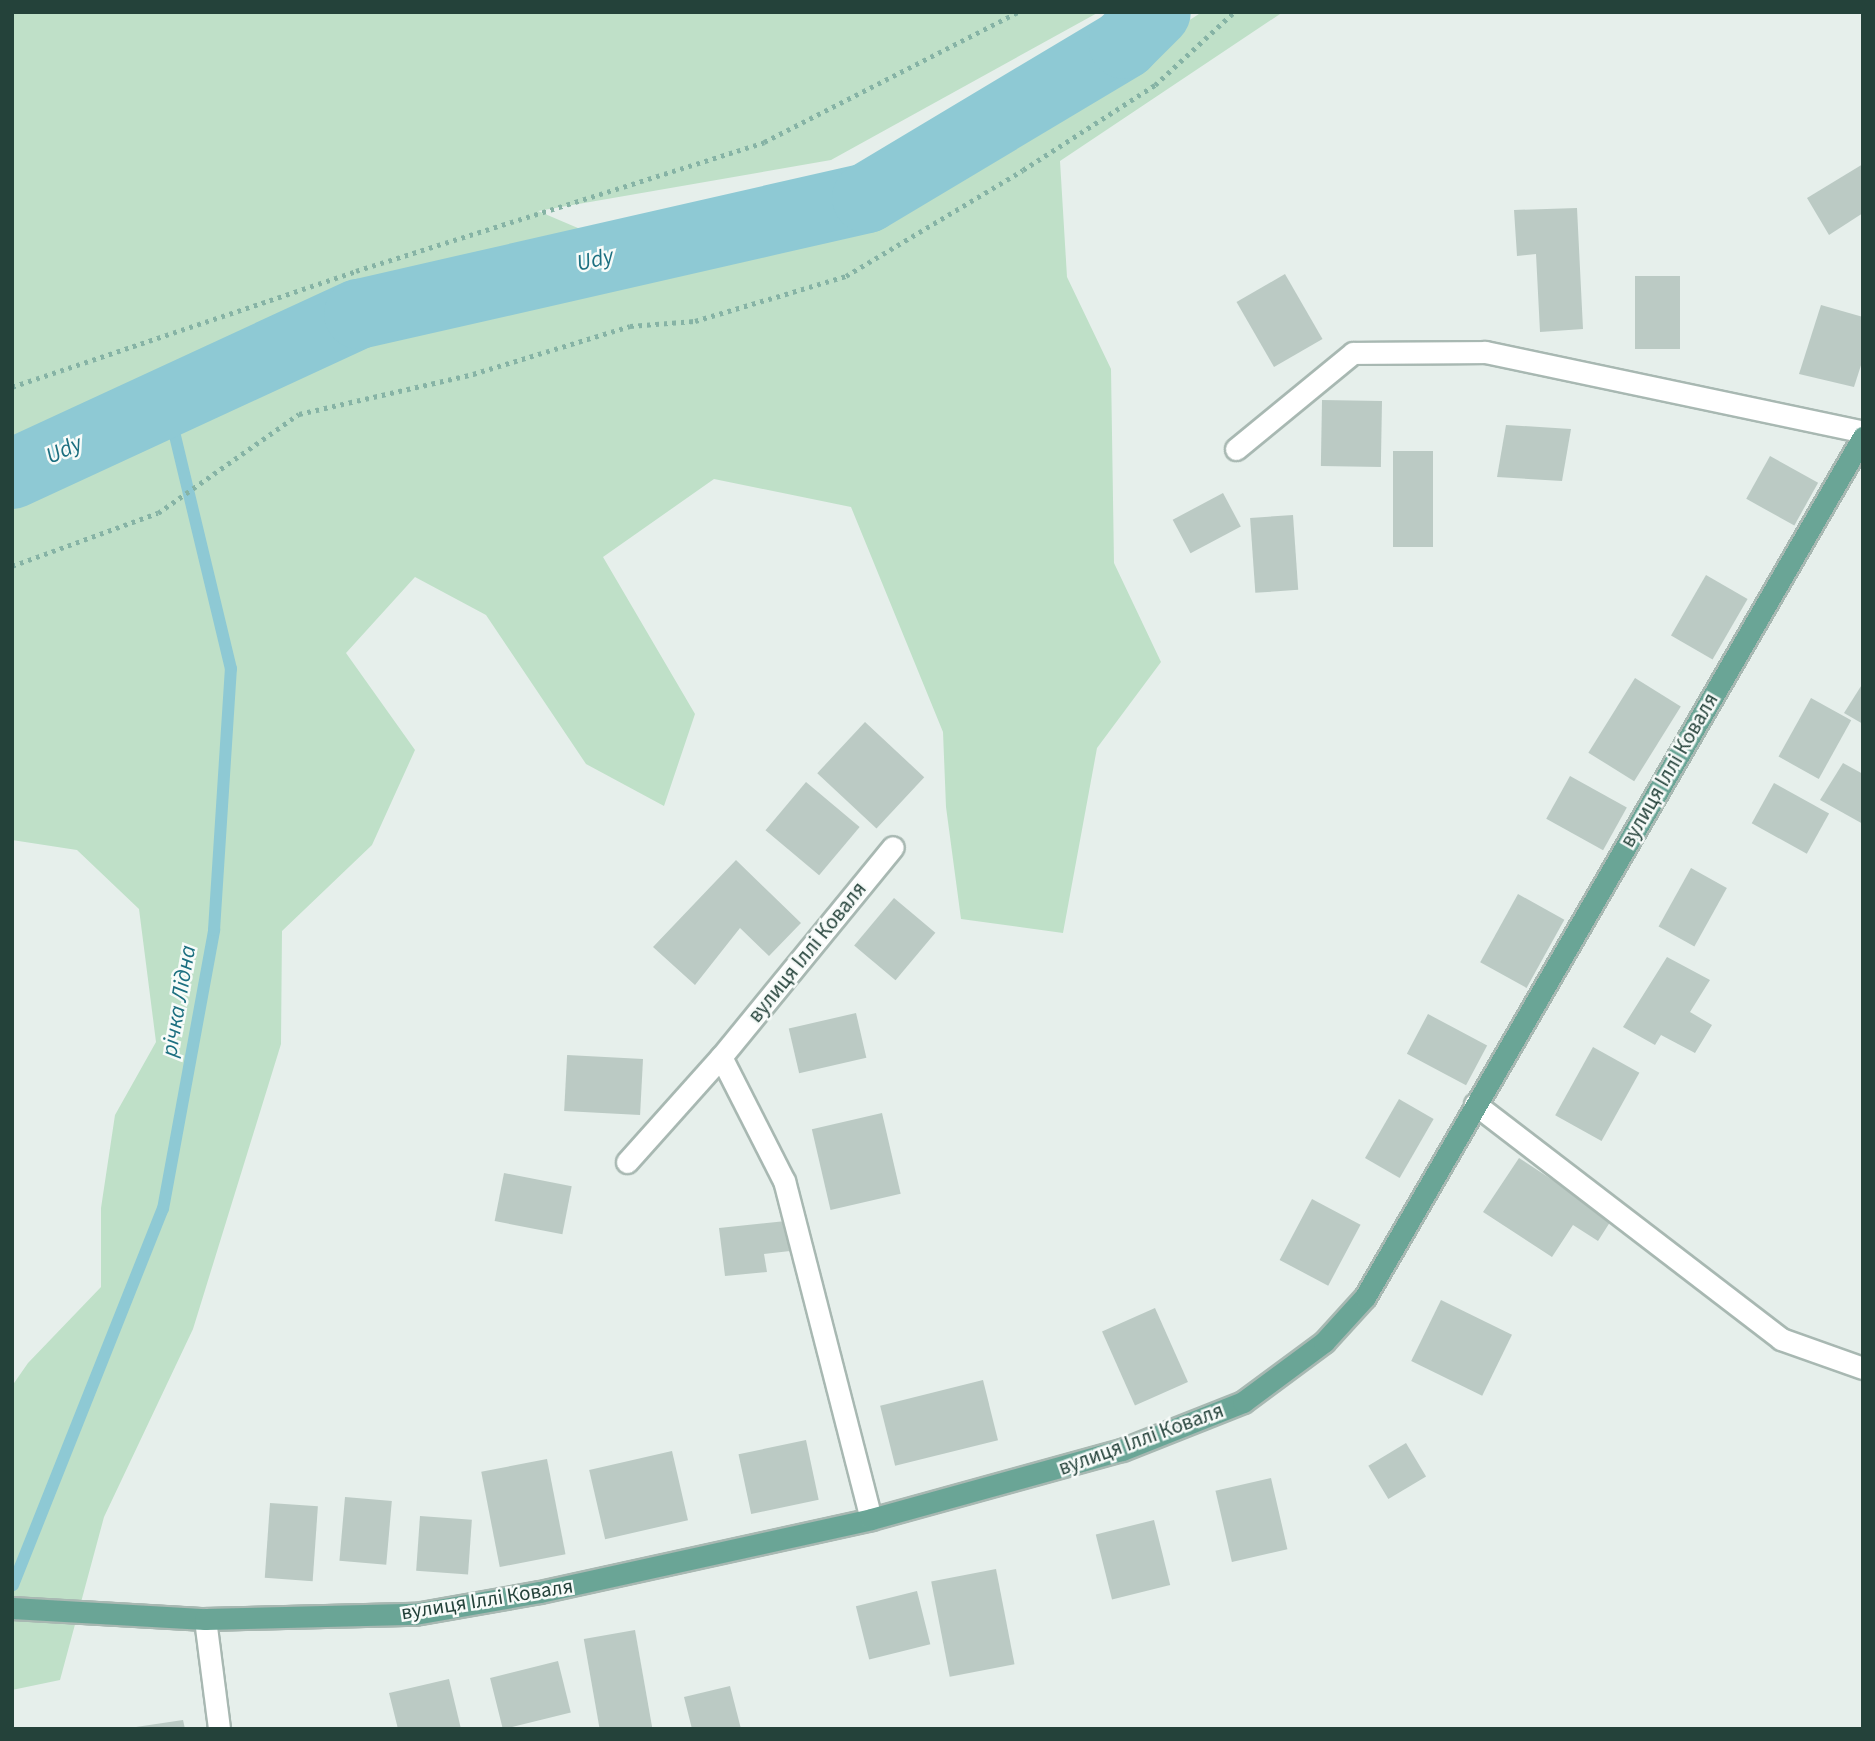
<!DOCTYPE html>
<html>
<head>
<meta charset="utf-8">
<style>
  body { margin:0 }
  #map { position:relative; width:1875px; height:1741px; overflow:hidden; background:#e6efeb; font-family:"Source Sans 3",sans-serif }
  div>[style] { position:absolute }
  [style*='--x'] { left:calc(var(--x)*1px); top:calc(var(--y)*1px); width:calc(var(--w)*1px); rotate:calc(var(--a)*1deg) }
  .green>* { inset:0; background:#bfe0c8 }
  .stream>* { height:12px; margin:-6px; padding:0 6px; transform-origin:6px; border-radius:6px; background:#8ec9d4 }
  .river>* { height:70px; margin:-35px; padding:0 35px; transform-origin:35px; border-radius:35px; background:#8ec9d4 }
  .building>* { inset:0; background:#bbcac4; transform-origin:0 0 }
  .path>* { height:4.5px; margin-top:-2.25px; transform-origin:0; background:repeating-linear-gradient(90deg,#86b3a5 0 3.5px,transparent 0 8.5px) }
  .roads { filter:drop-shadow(2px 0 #a8b8b2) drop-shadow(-2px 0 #a8b8b2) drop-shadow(0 2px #a8b8b2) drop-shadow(0 -2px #a8b8b2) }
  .street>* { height:21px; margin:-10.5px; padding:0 10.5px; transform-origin:10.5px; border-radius:10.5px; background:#fff }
  .primary>* { height:21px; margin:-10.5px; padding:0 10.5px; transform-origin:10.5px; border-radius:10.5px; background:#6aa596 }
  span { translate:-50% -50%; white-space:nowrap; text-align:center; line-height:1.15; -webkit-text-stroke:5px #f7fbf9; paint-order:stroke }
  .street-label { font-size:21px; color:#24423a }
  .water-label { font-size:23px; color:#1c6f80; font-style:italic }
  .frame { position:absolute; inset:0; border:14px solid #24423a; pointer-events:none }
</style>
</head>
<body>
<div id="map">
  <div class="green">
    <div style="clip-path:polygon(12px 12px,1099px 12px,831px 160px,538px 211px,613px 243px,342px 307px,12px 456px)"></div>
    <div style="clip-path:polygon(1202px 12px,1283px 12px,1060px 161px,1067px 277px,1111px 369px,1114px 563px,1161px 662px,1097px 748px,1063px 933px,961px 919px,946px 807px,943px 732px,851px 507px,714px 479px,603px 557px,695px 714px,664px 806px,586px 764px,486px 615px,415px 577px,346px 653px,415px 750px,372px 845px,282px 931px,281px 1044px,193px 1329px,104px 1517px,60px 1680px,12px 1690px,12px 1386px,28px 1363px,101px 1287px,101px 1208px,115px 1115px,156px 1042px,139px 909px,77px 850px,12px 840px,12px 490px,369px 330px,866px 231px)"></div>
  </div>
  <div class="stream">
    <div style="--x:13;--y:1585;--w:405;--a:-68.3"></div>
    <div style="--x:163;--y:1209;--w:284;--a:-79.6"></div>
    <div style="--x:214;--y:930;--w:262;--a:-86.3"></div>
    <div style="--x:231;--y:669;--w:275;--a:-103.5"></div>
  </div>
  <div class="river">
    <div style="--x:12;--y:474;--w:382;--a:-24.8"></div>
    <div style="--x:359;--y:314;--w:521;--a:-12.86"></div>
    <div style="--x:867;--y:198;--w:300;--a:-30.9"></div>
    <div style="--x:1124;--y:44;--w:45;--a:-45"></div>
  </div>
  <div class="building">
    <div style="clip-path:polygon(1863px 164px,1863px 213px,1829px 235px,1807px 198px)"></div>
    <div style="clip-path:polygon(1577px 208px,1583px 329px,1540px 332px,1536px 254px,1517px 256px,1514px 210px)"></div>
    <div style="left:1285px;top:274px;width:75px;height:56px;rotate:60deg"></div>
    <div style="left:1635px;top:276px;width:45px;height:73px"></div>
    <div style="clip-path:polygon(1821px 305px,1863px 317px,1863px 359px,1854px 387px,1799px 374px)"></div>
    <div style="left:1382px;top:401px;width:66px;height:60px;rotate:91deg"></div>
    <div style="clip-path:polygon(1506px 425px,1571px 429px,1562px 481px,1497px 477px)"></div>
    <div style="left:1393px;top:451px;width:40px;height:96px"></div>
    <div style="left:1770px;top:456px;width:55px;height:49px;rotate:29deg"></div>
    <div style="left:1223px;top:493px;width:38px;height:57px;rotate:62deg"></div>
    <div style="left:1293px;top:515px;width:75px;height:43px;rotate:86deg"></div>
    <div style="left:1706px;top:575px;width:48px;height:70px;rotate:30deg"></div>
    <div style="left:1635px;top:678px;width:54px;height:88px;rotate:32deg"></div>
    <div style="clip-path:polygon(1863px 683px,1863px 724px,1844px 713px)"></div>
    <div style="left:1811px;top:698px;width:46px;height:67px;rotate:29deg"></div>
    <div style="left:865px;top:722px;width:81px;height:70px;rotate:43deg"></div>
    <div style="clip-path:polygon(1843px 763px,1863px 774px,1863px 824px,1820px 800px)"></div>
    <div style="left:1570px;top:776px;width:65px;height:49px;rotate:29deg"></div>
    <div style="left:806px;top:782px;width:70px;height:63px;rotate:40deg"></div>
    <div style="left:1774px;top:783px;width:63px;height:46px;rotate:29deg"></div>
    <div style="clip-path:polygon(736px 860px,801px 923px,769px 956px,740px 928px,695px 985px,653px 947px)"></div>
    <div style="left:1691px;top:868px;width:41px;height:67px;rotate:29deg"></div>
    <div style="left:1518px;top:894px;width:53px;height:78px;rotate:29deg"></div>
    <div style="left:894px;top:898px;width:54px;height:62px;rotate:40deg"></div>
    <div style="clip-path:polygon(1667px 957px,1710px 980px,1690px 1012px,1712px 1025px,1695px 1053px,1661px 1035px,1655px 1045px,1623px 1027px)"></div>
    <div style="left:856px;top:1013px;width:46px;height:69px;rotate:77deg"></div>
    <div style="left:1428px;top:1014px;width:67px;height:45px;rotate:28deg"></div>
    <div style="left:1593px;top:1047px;width:53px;height:78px;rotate:29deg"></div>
    <div style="left:643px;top:1059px;width:56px;height:76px;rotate:93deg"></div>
    <div style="left:1399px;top:1099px;width:40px;height:68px;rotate:30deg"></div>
    <div style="left:882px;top:1113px;width:83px;height:72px;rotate:77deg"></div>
    <div style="clip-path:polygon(1519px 1158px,1612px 1219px,1598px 1241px,1573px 1225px,1552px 1257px,1483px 1212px)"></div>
    <div style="left:504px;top:1173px;width:69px;height:49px;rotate:11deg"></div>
    <div style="left:1312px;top:1199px;width:55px;height:69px;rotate:28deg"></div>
    <div style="clip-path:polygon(786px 1221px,790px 1251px,764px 1254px,767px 1272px,725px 1276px,719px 1228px)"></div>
    <div style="left:1441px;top:1300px;width:79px;height:68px;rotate:26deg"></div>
    <div style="left:1155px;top:1308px;width:81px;height:58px;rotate:66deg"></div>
    <div style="left:983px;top:1380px;width:62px;height:106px;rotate:76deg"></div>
    <div style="left:806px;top:1440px;width:61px;height:69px;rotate:78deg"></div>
    <div style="left:1406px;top:1443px;width:39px;height:44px;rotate:59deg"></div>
    <div style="left:672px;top:1451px;width:71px;height:85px;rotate:77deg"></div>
    <div style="left:547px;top:1459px;width:97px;height:67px;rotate:79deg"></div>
    <div style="left:1271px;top:1478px;width:73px;height:57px;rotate:77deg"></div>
    <div style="left:345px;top:1497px;width:47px;height:64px;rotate:5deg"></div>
    <div style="left:270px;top:1503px;width:48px;height:75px;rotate:4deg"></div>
    <div style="left:420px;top:1516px;width:52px;height:55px;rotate:4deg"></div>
    <div style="left:1154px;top:1520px;width:67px;height:60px;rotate:76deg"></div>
    <div style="left:996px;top:1569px;width:97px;height:66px;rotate:79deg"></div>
    <div style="left:917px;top:1591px;width:55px;height:63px;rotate:76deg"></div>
    <div style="left:635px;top:1630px;width:100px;height:52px;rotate:80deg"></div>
    <div style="left:558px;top:1661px;width:53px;height:70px;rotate:76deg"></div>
    <div style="clip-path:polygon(449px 1679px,461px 1729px,398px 1729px,389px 1693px)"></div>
    <div style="clip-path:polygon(730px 1686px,741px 1729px,692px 1729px,684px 1697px)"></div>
    <div style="clip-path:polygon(183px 1720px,185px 1729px,136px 1729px,136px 1727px)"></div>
  </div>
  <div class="path">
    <div style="--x:12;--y:387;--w:363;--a:-18.6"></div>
    <div style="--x:356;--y:271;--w:428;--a:-17.5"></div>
    <div style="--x:764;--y:142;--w:285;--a:-27.1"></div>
    <div style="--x:12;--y:566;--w:155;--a:-20"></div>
    <div style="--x:158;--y:513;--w:172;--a:-35.1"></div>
    <div style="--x:299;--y:414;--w:179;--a:-12.9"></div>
    <div style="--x:473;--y:374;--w:164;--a:-17"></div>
    <div style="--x:630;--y:326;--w:65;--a:-4.4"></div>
    <div style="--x:695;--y:321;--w:158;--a:-16.6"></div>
    <div style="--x:846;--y:276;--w:206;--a:-30.9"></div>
    <div style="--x:1023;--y:170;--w:157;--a:-32.8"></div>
    <div style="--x:1155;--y:85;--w:108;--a:-42.7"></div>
  </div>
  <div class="roads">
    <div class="street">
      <div style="--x:1236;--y:449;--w:151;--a:-39.4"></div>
      <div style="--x:1353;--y:353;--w:132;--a:-0.4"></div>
      <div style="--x:1485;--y:352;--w:386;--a:11.9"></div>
      <div style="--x:1475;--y:1104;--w:386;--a:37.5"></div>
      <div style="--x:1781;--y:1339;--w:87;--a:19.5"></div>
      <div style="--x:627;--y:1162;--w:141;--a:-48.2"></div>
      <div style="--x:871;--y:1519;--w:349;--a:-104.4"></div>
      <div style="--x:784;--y:1181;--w:139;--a:-116.9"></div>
      <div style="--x:721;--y:1057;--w:271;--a:-50.7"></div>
      <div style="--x:205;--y:1619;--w:111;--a:82.7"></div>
    </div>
    <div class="primary">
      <div style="--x:12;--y:1608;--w:193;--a:3.3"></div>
      <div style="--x:205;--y:1619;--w:210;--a:-1.4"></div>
      <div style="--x:415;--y:1614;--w:127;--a:-10"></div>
      <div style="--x:540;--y:1592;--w:339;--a:-12.4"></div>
      <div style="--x:871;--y:1519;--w:260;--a:-15.4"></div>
      <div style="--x:1122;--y:1450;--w:130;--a:-21.6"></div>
      <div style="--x:1243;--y:1402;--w:101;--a:-36.5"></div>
      <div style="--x:1324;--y:1342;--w:61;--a:-47.7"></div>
      <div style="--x:1365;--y:1297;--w:994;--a:-59.93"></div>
    </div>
  </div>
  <div class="street-label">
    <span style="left:1669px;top:770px;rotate:-60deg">вулиця Іллі Коваля</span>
    <span style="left:807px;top:952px;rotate:-51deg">вулиця Іллі Коваля</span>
    <span style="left:1141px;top:1439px;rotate:-20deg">вулиця Іллі Коваля</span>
    <span style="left:487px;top:1599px;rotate:-9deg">вулиця Іллі Коваля</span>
  </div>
  <div class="water-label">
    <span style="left:595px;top:260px;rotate:-13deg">Udy</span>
    <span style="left:64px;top:450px;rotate:-25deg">Udy</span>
    <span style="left:179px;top:1001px;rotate:-80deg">річка Лідна</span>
  </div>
  <div class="frame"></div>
</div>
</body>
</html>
